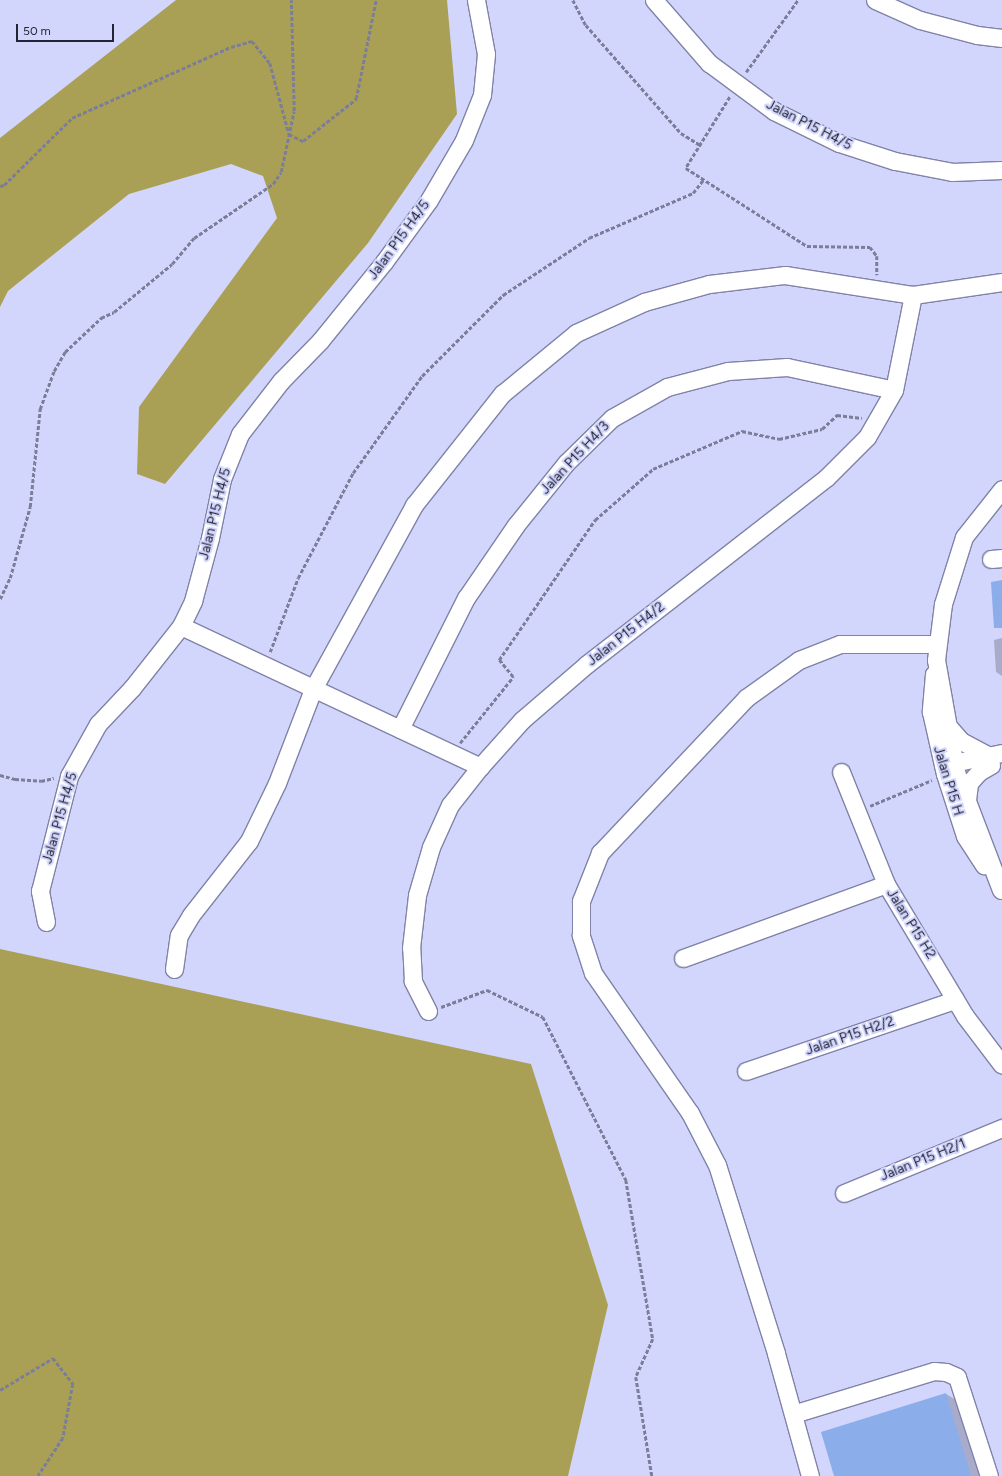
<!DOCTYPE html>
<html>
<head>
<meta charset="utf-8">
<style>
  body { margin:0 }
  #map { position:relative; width:1002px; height:1476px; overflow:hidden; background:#d2d6fd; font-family:Figtree,sans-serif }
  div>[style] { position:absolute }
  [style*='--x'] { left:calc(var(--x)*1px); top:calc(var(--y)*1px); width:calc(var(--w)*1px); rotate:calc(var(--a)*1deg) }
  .forest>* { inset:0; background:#aaa055 }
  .shadow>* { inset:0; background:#0003 }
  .building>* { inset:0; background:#8baeeb }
  .path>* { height:2.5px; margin-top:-1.25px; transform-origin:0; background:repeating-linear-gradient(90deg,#7c7e99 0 4px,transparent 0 6px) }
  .roads { filter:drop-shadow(1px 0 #8083a7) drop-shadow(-1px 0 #8083a7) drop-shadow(0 1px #8083a7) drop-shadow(0 -1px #8083a7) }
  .minor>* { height:17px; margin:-8.5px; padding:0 8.5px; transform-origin:8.5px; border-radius:8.5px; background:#fff }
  span { translate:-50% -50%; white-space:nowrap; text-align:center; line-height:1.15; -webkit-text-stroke:4px #d2d6fd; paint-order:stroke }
  .street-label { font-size:14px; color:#232433 }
  .scale { position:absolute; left:16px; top:24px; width:98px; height:18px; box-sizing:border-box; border:2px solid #232433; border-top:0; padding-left:5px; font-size:12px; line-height:14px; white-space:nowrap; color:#232433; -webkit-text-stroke:3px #d2d6fd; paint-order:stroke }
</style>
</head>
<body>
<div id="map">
  <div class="forest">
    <div style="clip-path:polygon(176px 0,447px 0,457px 114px,368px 243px,165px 484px,137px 474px,139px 407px,277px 218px,263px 176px,231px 164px,129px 194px,8px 291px,0 307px,0 138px)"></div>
    <div style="clip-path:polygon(0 949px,531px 1064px,608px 1305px,568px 1476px,0 1476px)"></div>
  </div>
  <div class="shadow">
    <div style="clip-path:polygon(1002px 638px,1002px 676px,996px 672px,994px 640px)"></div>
    <div style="clip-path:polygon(946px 1394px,958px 1401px,981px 1476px,835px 1476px)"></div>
  </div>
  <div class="building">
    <div style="clip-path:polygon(1002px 580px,1002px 628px,994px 628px,991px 582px)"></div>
    <div style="clip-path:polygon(946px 1393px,971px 1476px,834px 1476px,821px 1432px)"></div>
  </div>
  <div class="path">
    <div style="--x:573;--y:0;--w:28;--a:63"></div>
    <div style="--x:586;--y:25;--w:144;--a:48.7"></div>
    <div style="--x:681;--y:133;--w:22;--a:32"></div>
    <div style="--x:746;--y:72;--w:89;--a:-54.2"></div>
    <div style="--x:730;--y:97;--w:84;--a:121.8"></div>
    <div style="--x:686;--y:168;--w:144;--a:32.8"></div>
    <div style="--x:807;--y:246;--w:63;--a:0.9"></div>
    <div style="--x:870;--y:247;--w:11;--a:52"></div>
    <div style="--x:877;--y:256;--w:19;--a:90"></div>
    <div style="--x:0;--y:186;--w:4;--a:-14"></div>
    <div style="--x:4;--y:185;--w:95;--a:-44.6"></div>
    <div style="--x:72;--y:118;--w:174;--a:-24.1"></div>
    <div style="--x:231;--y:47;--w:22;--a:-16"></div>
    <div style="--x:252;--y:41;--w:28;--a:51"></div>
    <div style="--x:270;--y:63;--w:73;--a:75"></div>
    <div style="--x:289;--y:134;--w:16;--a:27"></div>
    <div style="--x:303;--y:141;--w:68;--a:-38.4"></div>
    <div style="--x:356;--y:99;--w:101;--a:-78.6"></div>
    <div style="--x:0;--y:599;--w:23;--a:-65"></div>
    <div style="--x:10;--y:578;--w:74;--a:-74.3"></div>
    <div style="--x:30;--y:507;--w:99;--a:-84.2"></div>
    <div style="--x:40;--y:409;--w:40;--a:-69.8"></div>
    <div style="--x:54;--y:371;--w:22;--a:-60"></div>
    <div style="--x:65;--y:352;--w:50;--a:-43.4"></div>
    <div style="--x:101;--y:318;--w:14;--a:-25"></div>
    <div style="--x:114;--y:312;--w:75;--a:-39.6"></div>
    <div style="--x:172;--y:264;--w:34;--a:-50"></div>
    <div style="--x:194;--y:238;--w:96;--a:-34.4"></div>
    <div style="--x:273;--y:184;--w:14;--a:-56"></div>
    <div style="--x:281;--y:172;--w:62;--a:-78"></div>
    <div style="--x:294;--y:111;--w:111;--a:-91.5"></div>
    <div style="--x:270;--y:652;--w:79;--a:-69.3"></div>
    <div style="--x:298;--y:578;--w:119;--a:-62.4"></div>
    <div style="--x:353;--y:473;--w:119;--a:-54.6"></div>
    <div style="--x:422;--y:376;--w:115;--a:-45"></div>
    <div style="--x:503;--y:295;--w:103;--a:-33.5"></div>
    <div style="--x:589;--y:238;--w:113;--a:-23.4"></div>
    <div style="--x:693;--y:193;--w:16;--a:-52"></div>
    <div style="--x:460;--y:743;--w:85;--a:-51.2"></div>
    <div style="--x:513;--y:677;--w:22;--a:-129"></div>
    <div style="--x:499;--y:660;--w:170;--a:-55.6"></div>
    <div style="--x:595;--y:520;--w:77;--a:-41.3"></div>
    <div style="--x:653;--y:469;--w:97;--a:-23.1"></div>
    <div style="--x:742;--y:431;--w:38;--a:12"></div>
    <div style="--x:779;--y:439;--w:44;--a:-13.1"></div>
    <div style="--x:822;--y:429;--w:21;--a:-43"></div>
    <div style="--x:837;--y:415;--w:25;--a:7"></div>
    <div style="--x:0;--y:775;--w:16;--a:15"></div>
    <div style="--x:15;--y:779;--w:26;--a:4"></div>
    <div style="--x:41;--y:781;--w:13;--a:-13"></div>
    <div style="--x:870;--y:806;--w:67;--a:-22.8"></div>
    <div style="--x:441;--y:1007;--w:49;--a:-20.3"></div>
    <div style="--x:487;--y:990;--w:62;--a:25.7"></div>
    <div style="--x:543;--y:1017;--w:183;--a:63"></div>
    <div style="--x:626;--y:1180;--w:161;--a:80.4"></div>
    <div style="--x:653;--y:1339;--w:42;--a:114.1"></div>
    <div style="--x:636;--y:1377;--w:100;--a:80.8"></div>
    <div style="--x:0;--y:1390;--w:62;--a:-31.1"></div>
    <div style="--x:53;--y:1358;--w:33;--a:52"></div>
    <div style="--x:73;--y:1384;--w:55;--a:100.5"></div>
    <div style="--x:63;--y:1438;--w:45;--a:123.3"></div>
  </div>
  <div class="roads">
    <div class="minor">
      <div style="--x:654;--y:0;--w:84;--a:48.9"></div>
      <div style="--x:709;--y:63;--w:81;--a:36.4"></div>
      <div style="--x:774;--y:111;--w:72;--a:26.2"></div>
      <div style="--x:839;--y:143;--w:59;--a:17.8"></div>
      <div style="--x:895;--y:161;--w:58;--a:10.9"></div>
      <div style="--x:952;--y:172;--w:50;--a:-2.3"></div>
      <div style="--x:875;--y:0;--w:49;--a:24"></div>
      <div style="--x:920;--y:20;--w:59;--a:14.7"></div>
      <div style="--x:977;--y:35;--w:25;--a:7"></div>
      <div style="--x:991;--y:559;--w:11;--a:-5"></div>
      <div style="--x:181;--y:626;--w:331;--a:25.2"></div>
      <div style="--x:934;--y:674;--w:38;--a:95"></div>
      <div style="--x:931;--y:712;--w:64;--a:77.3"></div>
      <div style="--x:945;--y:774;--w:65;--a:72.1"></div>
      <div style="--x:965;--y:836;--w:35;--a:57"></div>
      <div style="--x:948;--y:726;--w:20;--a:49"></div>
      <div style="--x:961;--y:741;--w:32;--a:28"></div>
      <div style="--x:400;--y:729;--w:147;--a:-63.3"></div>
      <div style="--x:466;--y:598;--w:88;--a:-55.6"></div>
      <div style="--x:516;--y:525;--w:80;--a:-51.1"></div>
      <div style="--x:566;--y:463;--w:64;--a:-44.4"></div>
      <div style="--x:612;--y:418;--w:63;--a:-29.4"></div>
      <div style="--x:667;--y:387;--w:63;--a:-14.7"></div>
      <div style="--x:728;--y:371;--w:59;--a:-3.9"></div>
      <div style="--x:787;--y:367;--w:109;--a:12.1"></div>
      <div style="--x:943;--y:765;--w:60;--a:-11.5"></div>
      <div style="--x:841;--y:772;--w:121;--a:68.1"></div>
      <div style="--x:886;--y:884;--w:154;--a:59.1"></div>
      <div style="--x:965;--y:1016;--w:61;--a:52.9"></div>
      <div style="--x:967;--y:800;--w:17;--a:-83"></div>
      <div style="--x:969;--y:783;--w:15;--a:-48"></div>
      <div style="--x:979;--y:772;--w:14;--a:-30"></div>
      <div style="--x:1001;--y:890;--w:126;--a:-110.9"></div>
      <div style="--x:956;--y:772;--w:114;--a:-100.1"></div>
      <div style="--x:936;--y:660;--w:56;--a:-82.9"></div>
      <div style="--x:943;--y:604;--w:70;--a:-72.6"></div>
      <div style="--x:964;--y:537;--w:61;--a:-51.6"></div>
      <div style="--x:46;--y:922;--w:32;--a:-101"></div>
      <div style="--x:40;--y:891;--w:119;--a:-75.8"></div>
      <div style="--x:69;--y:776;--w:60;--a:-60.9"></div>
      <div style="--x:98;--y:724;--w:50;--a:-46.6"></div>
      <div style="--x:132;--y:688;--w:79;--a:-51.7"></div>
      <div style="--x:181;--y:626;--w:28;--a:-64"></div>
      <div style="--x:193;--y:601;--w:65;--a:-74.9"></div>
      <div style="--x:210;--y:538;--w:60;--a:-78.5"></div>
      <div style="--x:222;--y:479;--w:48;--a:-68.2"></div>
      <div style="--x:240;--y:434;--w:67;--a:-52.3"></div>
      <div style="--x:281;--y:381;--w:56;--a:-45.7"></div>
      <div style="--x:320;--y:341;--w:102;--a:-51"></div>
      <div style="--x:384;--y:262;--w:77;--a:-54"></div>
      <div style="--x:429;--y:200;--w:69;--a:-59.7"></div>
      <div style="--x:464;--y:140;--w:48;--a:-68.2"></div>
      <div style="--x:482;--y:95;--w:41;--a:-84.4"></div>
      <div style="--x:486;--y:54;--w:55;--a:-100.5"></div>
      <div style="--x:683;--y:958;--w:216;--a:-20"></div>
      <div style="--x:174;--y:969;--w:34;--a:-82"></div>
      <div style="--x:179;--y:935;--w:23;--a:-59"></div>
      <div style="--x:191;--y:915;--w:94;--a:-51.9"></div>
      <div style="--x:249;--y:841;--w:64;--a:-64.2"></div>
      <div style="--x:277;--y:783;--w:101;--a:-69"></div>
      <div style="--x:313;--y:689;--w:210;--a:-61.2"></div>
      <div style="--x:414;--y:505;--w:142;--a:-51.6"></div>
      <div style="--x:502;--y:394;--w:96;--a:-39.5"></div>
      <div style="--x:576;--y:333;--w:75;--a:-24.5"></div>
      <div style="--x:644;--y:302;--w:67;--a:-15.5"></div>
      <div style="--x:709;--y:284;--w:77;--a:-6.8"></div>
      <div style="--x:785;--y:275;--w:130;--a:8.9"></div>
      <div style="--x:913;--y:295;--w:90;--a:-8.3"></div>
      <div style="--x:428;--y:1011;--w:34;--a:-117"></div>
      <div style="--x:413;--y:981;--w:33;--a:-93"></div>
      <div style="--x:411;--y:948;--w:53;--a:-83.5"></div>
      <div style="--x:417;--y:895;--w:50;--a:-73.7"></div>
      <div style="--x:431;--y:847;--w:46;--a:-65.7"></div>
      <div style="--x:450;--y:805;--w:48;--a:-51.7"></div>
      <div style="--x:480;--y:767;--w:63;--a:-48.2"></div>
      <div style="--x:522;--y:720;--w:86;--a:-40.7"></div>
      <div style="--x:587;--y:664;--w:303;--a:-37.9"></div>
      <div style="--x:826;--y:478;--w:58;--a:-45"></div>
      <div style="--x:867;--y:437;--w:54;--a:-60.1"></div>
      <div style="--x:894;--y:390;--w:97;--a:-78.7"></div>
      <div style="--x:746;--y:1071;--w:221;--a:-18.8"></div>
      <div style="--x:844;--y:1193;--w:171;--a:-22.4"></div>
      <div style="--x:793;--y:1414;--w:147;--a:-17"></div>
      <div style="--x:934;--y:1371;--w:12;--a:5"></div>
      <div style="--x:946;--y:1372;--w:12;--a:24"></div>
      <div style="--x:957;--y:1377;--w:104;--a:72.1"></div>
      <div style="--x:810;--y:1476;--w:128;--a:-105.5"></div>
      <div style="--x:776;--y:1353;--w:197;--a:-107.4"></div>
      <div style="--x:717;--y:1165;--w:59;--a:-117.4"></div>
      <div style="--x:690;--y:1113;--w:170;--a:-124.7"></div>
      <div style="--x:593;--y:973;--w:40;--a:-108"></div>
      <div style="--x:581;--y:935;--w:34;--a:-90"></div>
      <div style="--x:581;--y:901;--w:52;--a:-68.4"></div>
      <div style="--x:600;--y:853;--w:213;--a:-46.7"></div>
      <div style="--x:746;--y:698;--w:65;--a:-35.6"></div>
      <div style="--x:799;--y:660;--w:44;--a:-21.3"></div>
      <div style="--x:840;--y:644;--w:97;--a:0"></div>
    </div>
  </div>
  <div class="street-label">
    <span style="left:809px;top:125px;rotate:27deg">Jalan P15 H4/5</span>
    <span style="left:399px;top:240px;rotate:-54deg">Jalan P15 H4/5</span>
    <span style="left:575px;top:458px;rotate:-47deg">Jalan P15 H4/3</span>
    <span style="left:215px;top:514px;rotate:-76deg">Jalan P15 H4/5</span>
    <span style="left:626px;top:634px;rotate:-38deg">Jalan P15 H4/2</span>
    <span style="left:948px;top:781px;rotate:73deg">Jalan P15 H</span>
    <span style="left:60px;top:818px;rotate:-74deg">Jalan P15 H4/5</span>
    <span style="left:911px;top:924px;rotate:58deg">Jalan P15 H2</span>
    <span style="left:850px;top:1036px;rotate:-19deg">Jalan P15 H2/2</span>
    <span style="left:923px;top:1160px;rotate:-22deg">Jalan P15 H2/1</span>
  </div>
  <div class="scale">50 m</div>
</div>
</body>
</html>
